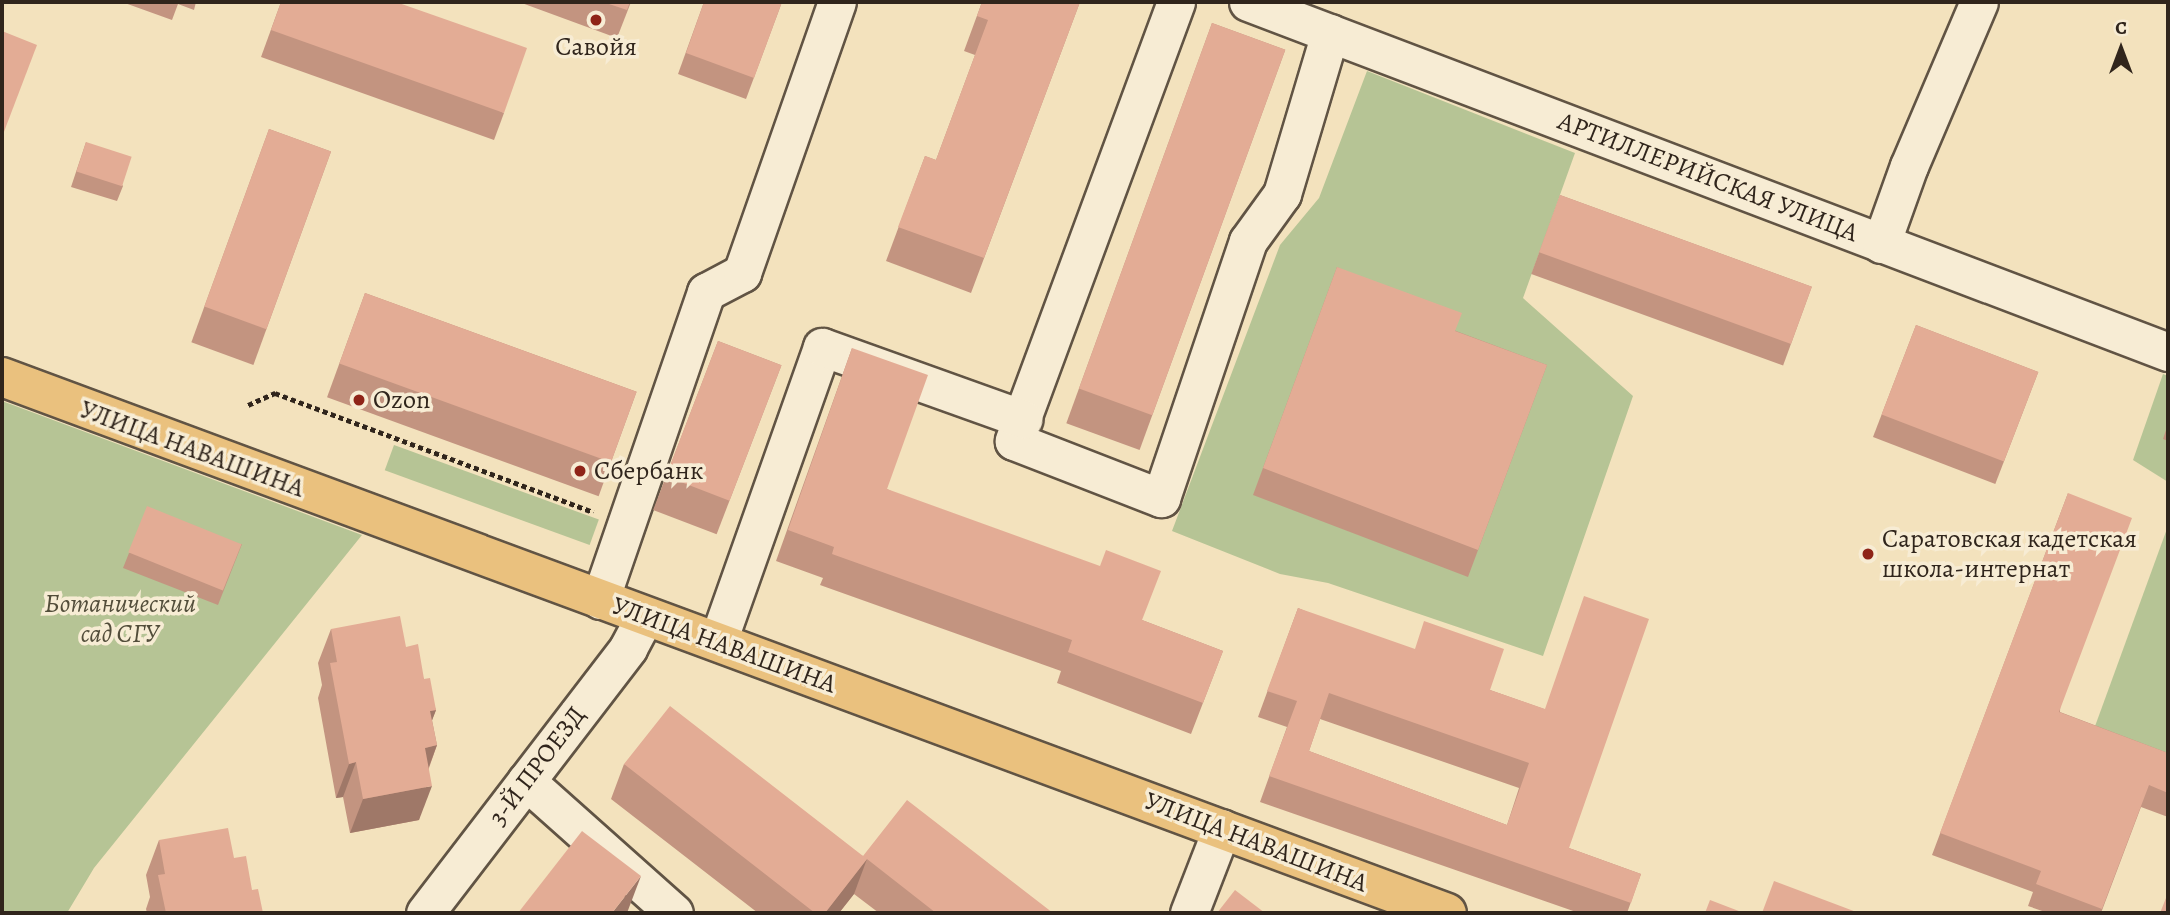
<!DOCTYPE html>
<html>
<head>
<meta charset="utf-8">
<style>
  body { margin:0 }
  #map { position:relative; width:2170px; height:915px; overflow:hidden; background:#f3e2bd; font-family:Alegreya,serif }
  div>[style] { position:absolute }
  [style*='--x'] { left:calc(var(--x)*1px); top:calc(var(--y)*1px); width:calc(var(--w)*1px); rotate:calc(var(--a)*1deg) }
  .green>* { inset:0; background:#b6c495; transform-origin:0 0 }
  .path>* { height:4.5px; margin-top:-2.25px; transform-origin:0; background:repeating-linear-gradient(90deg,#30251c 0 5px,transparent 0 8.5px) }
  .roads { filter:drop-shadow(2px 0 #615444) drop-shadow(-2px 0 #615444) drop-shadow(0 2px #615444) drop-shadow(0 -2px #615444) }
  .minor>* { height:37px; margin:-18.5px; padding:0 18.5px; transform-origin:18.5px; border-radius:18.5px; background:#f7ecd4 }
  .major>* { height:38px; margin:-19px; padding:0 19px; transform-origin:19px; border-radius:19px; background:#eac17e }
  .wall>* { inset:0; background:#c39480; transform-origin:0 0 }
  .shaded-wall>* { inset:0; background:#9f7868 }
  .building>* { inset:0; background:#e3ac95; transform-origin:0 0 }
  .dots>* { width:19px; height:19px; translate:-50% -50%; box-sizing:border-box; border:4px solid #f7ecd4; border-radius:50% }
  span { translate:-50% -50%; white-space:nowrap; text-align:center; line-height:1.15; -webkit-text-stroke:7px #f7ecd4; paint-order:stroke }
  .poi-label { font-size:26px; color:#30251c }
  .left { translate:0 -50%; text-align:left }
  .street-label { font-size:26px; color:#30251c }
  .park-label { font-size:26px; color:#524d3a; font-style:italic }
  .frame { position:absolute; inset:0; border:4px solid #30251c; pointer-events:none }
  .north { position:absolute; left:2086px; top:14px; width:70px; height:70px; -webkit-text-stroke:5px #f7ecd4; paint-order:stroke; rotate:0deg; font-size:19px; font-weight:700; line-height:28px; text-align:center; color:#30251c }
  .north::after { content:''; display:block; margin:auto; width:24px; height:32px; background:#30251c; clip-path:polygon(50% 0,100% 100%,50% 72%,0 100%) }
</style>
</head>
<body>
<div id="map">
  <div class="green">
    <div style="clip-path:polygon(1367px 71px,1575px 153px,1523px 298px,1633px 396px,1543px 656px,1328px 583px,1280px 574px,1172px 531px,1280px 245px,1319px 198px)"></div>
    <div style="clip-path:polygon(2163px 374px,2168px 376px,2168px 482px,2133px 460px)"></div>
    <div style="clip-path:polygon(2px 401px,362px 535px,94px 868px,67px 913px,2px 913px)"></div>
    <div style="left:394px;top:445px;width:218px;height:27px;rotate:20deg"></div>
    <div style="clip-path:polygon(2168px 526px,2168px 755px,2094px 729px)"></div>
  </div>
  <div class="path">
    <div style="--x:248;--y:405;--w:30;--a:-24"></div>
    <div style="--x:275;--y:393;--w:340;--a:20.5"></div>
  </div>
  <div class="roads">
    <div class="minor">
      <div style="--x:1176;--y:2;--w:468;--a:110.3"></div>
      <div style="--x:1014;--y:441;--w:158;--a:21.2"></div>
      <div style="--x:1161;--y:498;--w:271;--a:-71.3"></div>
      <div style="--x:1248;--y:241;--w:58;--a:-54.1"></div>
      <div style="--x:1282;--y:194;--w:168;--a:-73.4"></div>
      <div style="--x:1248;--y:2;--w:984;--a:20.83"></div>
      <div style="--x:1881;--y:244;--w:83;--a:-70.3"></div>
      <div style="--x:1909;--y:166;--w:178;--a:-66.9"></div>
      <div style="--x:600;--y:600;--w:326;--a:-71"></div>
      <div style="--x:706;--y:292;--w:41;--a:-27.8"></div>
      <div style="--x:742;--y:273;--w:287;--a:-70.7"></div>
      <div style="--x:718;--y:641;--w:312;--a:-70.5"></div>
      <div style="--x:822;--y:347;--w:214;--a:19.7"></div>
      <div style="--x:526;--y:781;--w:198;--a:41.7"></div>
      <div style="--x:425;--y:913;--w:334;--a:-52.5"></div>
      <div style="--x:628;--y:648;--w:36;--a:-62"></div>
      <div style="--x:1189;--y:913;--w:91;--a:-68.8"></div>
    </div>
    <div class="major">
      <div style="--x:2;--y:377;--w:1541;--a:20.35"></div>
    </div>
  </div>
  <div class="wall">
    <div style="clip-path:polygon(122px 2px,196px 2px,194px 10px,178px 4px,172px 20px)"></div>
    <div style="clip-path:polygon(281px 2px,504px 113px,494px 140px,261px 57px)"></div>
    <div style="clip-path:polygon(519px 2px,631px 2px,617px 38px)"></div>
    <div style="clip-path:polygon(704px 2px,782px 2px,746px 99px,678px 74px)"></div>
    <div style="clip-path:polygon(982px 2px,1080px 2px,971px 293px,886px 261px,925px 156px,936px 160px,975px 55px,964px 51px)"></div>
    <div style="left:1212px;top:23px;width:78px;height:426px;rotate:20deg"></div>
    <div style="left:269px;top:129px;width:66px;height:227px;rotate:20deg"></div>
    <div style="clip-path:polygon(86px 142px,123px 186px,117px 201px,71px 187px)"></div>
    <div style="left:1560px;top:195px;width:268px;height:84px;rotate:20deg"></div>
    <div style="clip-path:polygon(1337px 267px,1456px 331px,1547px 365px,1468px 577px,1253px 495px)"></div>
    <div style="left:365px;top:293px;width:289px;height:111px;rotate:20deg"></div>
    <div style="left:1916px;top:325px;width:131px;height:120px;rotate:21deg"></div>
    <div style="left:718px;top:341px;width:68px;height:181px;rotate:21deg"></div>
    <div style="clip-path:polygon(852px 348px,887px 489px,1142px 620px,1223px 651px,1191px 734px,1057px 683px,1061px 671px,820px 585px,823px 578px,776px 561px)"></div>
    <div style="clip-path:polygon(2168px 424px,2168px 441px,2163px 439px)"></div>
    <div style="clip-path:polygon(2068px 493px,2060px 712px,2168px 753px,2168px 817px,2141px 807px,2101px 913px,2048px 913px,2028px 906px,2033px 892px,1932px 855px)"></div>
    <div style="clip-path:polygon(242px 544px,218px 605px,123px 568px,129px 553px)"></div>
    <div style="clip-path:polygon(evenodd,1298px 608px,1490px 690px,1544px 709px,1569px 848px,1641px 874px,1627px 913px,1579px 913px,1260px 802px,1287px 727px,1258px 717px,1298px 608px,1320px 719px,1519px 788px,1507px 825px,1309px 751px,1320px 719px)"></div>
    <div style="clip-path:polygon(331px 629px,406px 647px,424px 679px,436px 710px,432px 720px,437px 745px,429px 768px,419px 820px,350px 833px,343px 797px,336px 798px,318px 698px,322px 685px,318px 663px)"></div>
    <div style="clip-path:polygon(624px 764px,863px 856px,1053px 913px,879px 913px,854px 894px,839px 913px,758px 913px,611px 799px)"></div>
    <div style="clip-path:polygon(159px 840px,234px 858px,263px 913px,147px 913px,146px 909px,150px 897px,146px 875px)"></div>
  </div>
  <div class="shaded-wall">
    <div style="clip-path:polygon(436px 710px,423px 744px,430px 711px)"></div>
    <div style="clip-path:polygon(437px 745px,424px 780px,425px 748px)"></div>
    <div style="clip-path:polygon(356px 762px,343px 797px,336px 798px,349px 764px)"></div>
    <div style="clip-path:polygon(432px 786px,419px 820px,350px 833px,363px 799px)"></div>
    <div style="clip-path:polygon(867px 859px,854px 894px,839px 913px,825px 913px)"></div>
    <div style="clip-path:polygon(641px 876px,627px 913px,612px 913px)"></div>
  </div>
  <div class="building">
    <div style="clip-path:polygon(281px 2px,396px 2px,527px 48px,504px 113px,271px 30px)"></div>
    <div style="clip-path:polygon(603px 2px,630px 2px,627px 10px)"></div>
    <div style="clip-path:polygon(704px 2px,782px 2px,754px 78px,686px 53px)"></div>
    <div style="clip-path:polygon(982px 2px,1080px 2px,984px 258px,898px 227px,925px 156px,936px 160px,988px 20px,977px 16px)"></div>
    <div style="left:1212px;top:23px;width:78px;height:389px;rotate:20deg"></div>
    <div style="clip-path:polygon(2px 31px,37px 45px,2px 137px)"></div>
    <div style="left:269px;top:129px;width:66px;height:189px;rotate:20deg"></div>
    <div style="left:86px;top:142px;width:48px;height:31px;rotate:18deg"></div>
    <div style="left:1560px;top:195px;width:268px;height:61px;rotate:20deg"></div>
    <div style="clip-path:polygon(1337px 267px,1462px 313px,1455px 331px,1547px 365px,1478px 550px,1263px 468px)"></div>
    <div style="left:365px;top:293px;width:289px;height:75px;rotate:20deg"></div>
    <div style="left:1916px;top:325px;width:131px;height:96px;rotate:21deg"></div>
    <div style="left:718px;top:341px;width:68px;height:145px;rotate:21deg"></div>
    <div style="clip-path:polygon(852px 348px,928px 375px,887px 489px,1100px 566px,1106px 550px,1161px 571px,1142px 620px,1223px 651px,1203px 703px,1068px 652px,1072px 640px,832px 554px,834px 547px,788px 530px)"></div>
    <div style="clip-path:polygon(2068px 493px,2132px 518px,2059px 712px,2168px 753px,2168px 793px,2149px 785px,2102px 909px,2036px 884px,2041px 871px,1940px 833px)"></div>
    <div style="left:147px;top:506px;width:102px;height:50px;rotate:22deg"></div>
    <div style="clip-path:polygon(evenodd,1584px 596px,1649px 619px,1569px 848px,1641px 874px,1631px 903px,1269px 776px,1297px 701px,1267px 691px,1298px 608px,1415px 649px,1424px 621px,1504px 649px,1490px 690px,1545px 709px,1584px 596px,1329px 693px,1529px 763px,1507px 825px,1309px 751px,1329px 693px)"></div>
    <div style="clip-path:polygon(400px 616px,406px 647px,418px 644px,424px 679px,430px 678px,436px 710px,430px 711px,437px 745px,425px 748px,432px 786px,363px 799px,356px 762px,349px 764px,330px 663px,337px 662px,331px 629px)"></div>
    <div style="clip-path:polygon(670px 706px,863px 856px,907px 800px,1053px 913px,936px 913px,867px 859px,825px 913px,815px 913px,624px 764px)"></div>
    <div style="clip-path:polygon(228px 828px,234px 858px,246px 856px,252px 890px,258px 889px,263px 913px,166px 913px,158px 875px,165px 874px,159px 840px)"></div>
    <div style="clip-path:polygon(582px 831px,641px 876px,612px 913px,518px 913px)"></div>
    <div style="clip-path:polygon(1774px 881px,1859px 913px,1762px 913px)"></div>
    <div style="clip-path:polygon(1235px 890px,1265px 913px,1217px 913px)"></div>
    <div style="clip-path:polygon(2168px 893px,2168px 913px,2160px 913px)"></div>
    <div style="clip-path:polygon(1710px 900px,1744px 913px,1705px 913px)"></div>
  </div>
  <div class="dots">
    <div style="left:596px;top:20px;background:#8f2418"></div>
    <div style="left:359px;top:400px;background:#8f2418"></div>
    <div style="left:580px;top:471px;background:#8f2418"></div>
    <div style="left:1868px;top:554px;background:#8f2418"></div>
  </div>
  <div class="poi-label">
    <span style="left:596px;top:47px">Савойя</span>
    <span class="left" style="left:373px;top:400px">Ozon</span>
    <span class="left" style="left:594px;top:471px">Сбербанк</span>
    <span class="left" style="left:1882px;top:554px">Саратовская кадетская<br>школа-интернат</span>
  </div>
  <div class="street-label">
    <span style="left:1708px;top:177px;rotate:21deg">АРТИЛЛЕРИЙСКАЯ УЛИЦА</span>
    <span style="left:192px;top:449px;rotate:20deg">УЛИЦА НАВАШИНА</span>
    <span style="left:724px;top:645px;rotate:20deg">УЛИЦА НАВАШИНА</span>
    <span style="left:537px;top:766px;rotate:-53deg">3-Й ПРОЕЗД</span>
    <span style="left:1256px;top:842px;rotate:21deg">УЛИЦА НАВАШИНА</span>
  </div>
  <div class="park-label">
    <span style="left:120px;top:619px">Ботанический<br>сад СГУ</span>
  </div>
  <div class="frame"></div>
  <div class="north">С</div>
</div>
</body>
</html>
